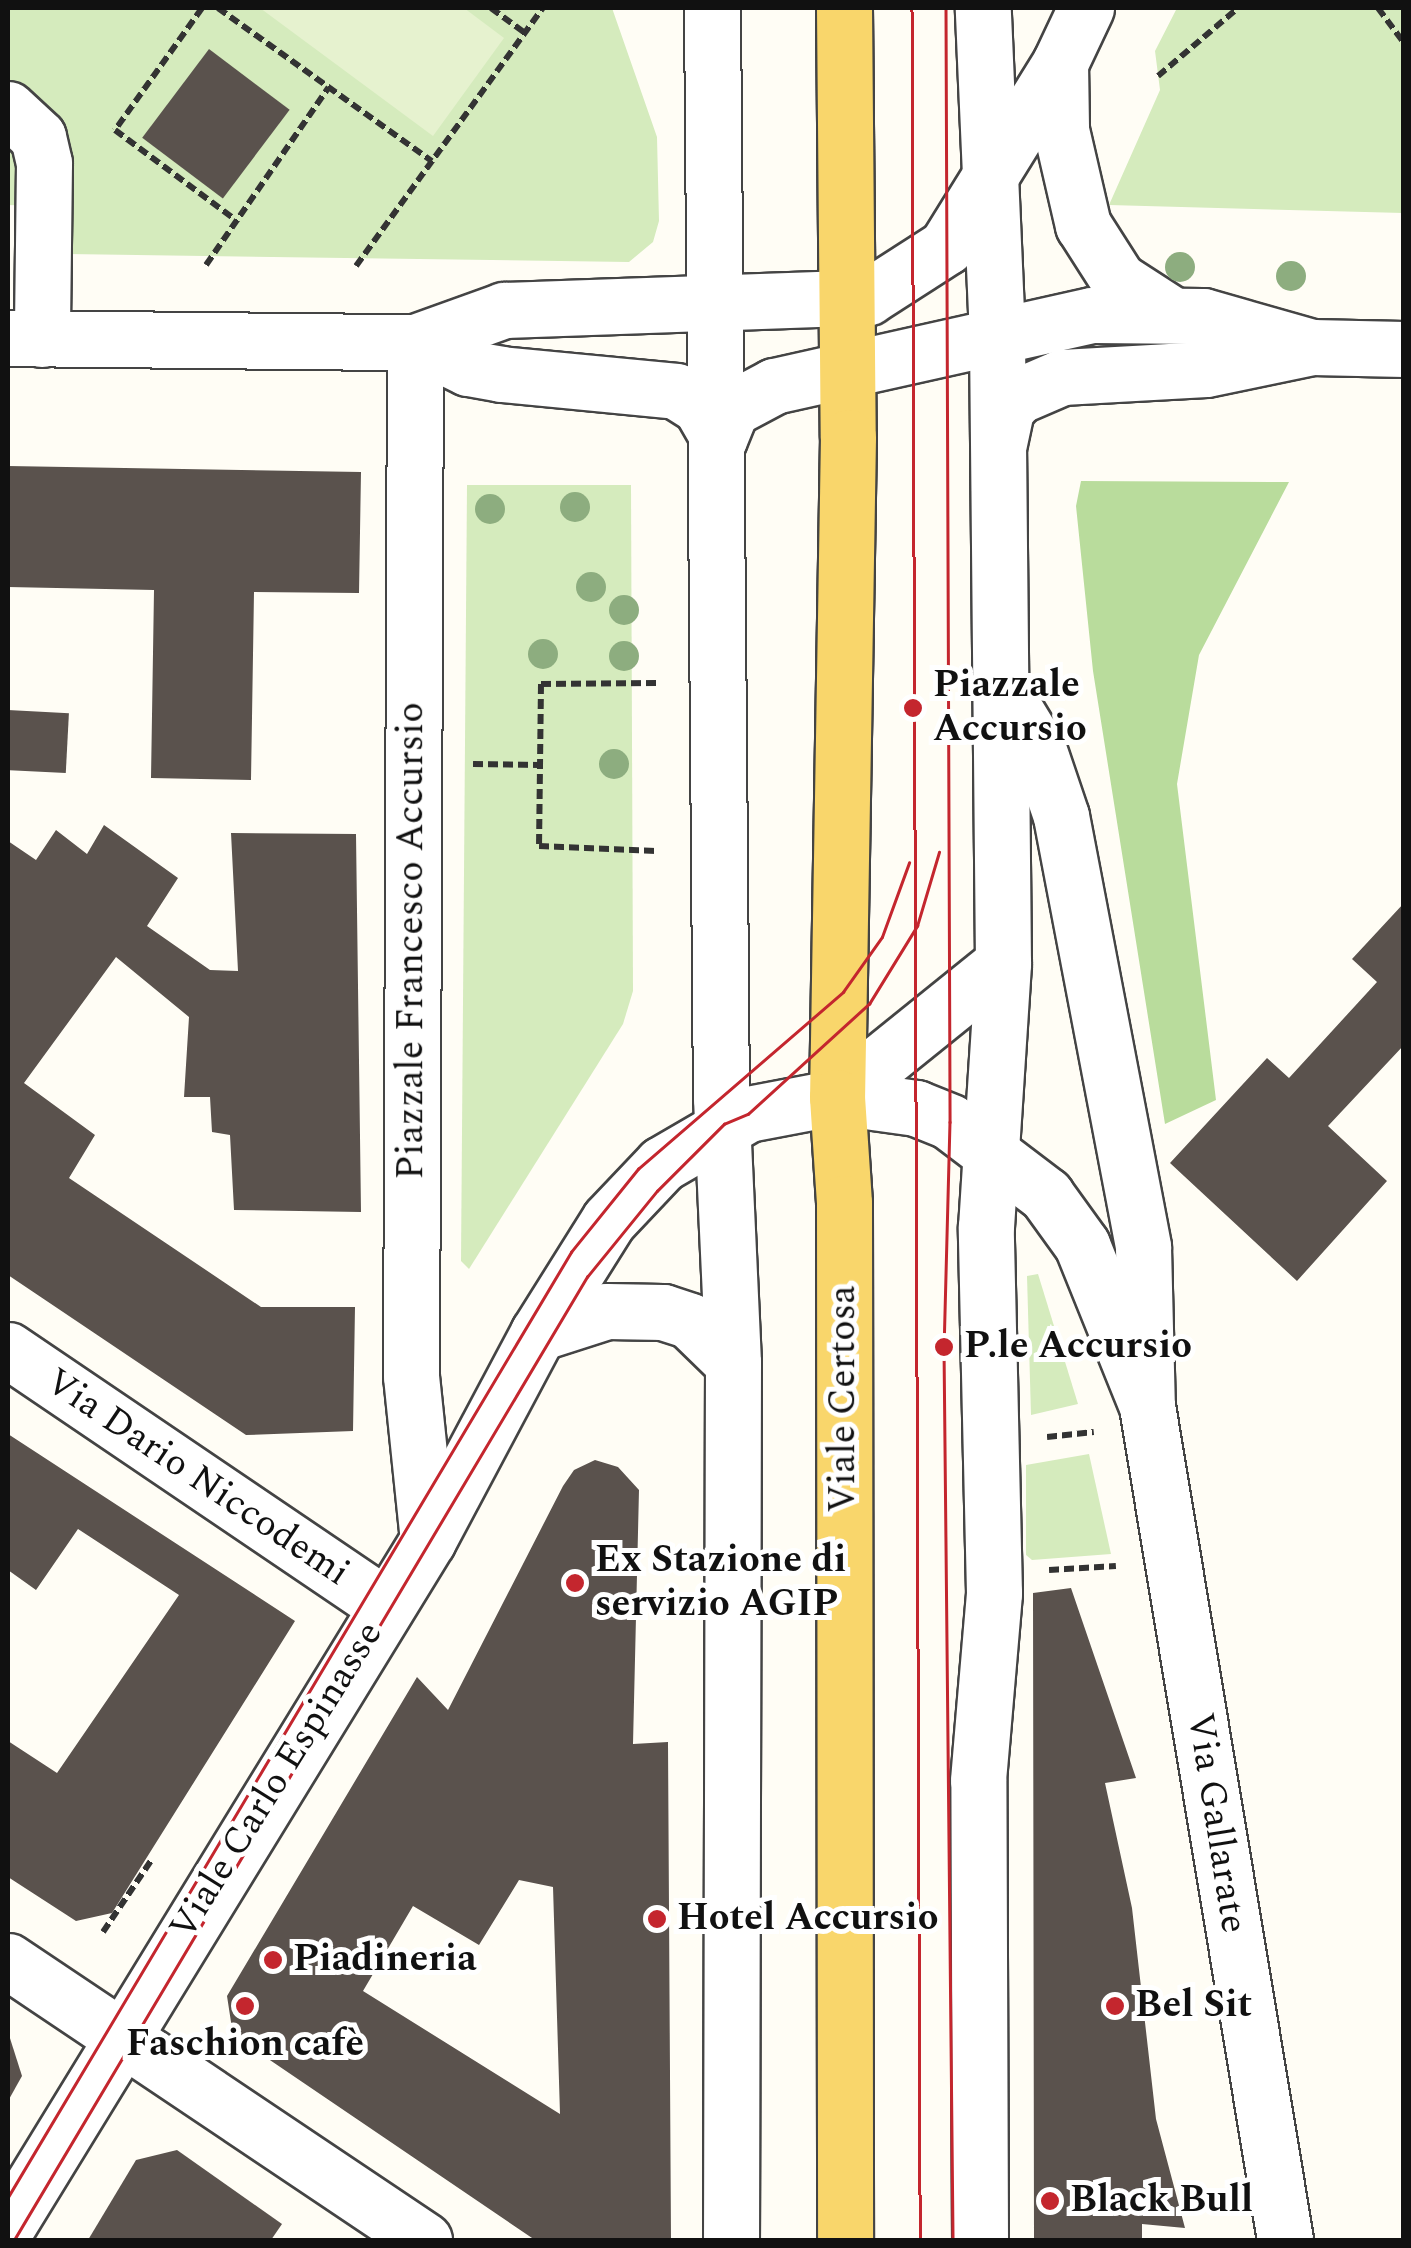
<!DOCTYPE html>
<html>
<head>
<meta charset="utf-8">
<style>
  body { margin:0 }
  #map { position:relative; width:1411px; height:2248px; overflow:hidden; background:#fffdf5; font-family:Spectral,serif }
  div>[style] { position:absolute }
  [style*='--x'] { left:calc(var(--x)*1px); top:calc(var(--y)*1px); width:calc(var(--w)*1px); rotate:calc(var(--a)*1deg) }
  .green>* { inset:0; background:#d5ebbd }
  .forest>* { inset:0; background:#b9dc9c }
  .pitch>* { inset:0; background:#e6f2cf }
  .building>* { inset:0; background:#5a524d; transform-origin:0 0 }
  .path>* { height:6px; margin-top:-3px; transform-origin:0; background:repeating-linear-gradient(90deg,#333 0 10px,transparent 0 15px) }
  .roads { filter:drop-shadow(2px 0 #444) drop-shadow(-2px 0 #444) drop-shadow(0 2px #444) drop-shadow(0 -2px #444) }
  .minor>* { height:55px; margin:-27.5px; padding:0 27.5px; transform-origin:27.5px; border-radius:27.5px; background:#fff }
  .major>* { height:55px; margin:-27.5px; padding:0 27.5px; transform-origin:27.5px; border-radius:27.5px; background:#f9d66b }
  .tram>* { height:2.5px; margin:-1.25px; padding:0 1.25px; transform-origin:1.25px; border-radius:1.25px; background:#c4262e }
  .trees>* { width:30px; height:30px; margin:-15px; border-radius:50%; background:#8dad7f }
  .dots>* { width:28px; height:28px; translate:-50% -50%; box-sizing:border-box; border:5px solid #fff; border-radius:50% }
  span { translate:-50% -50%; white-space:nowrap; text-align:center; line-height:1.15; -webkit-text-stroke:10px #fff; paint-order:stroke }
  .poi-label { font-size:38px; color:#111; font-weight:700 }
  .left { translate:0 -50%; text-align:left }
  .street-label { font-size:38px; color:#111 }
  .frame { position:absolute; inset:0; border:10px solid #111; pointer-events:none }
</style>
</head>
<body>
<div id="map">
  <div class="green">
    <div style="clip-path:polygon(8px 8px,612px 8px,657px 137px,659px 221px,653px 242px,629px 262px,67px 254px,69px 207px,8px 205px)"></div>
    <div style="clip-path:polygon(1177px 8px,1403px 8px,1403px 213px,1109px 205px,1160px 90px,1155px 51px)"></div>
    <div style="clip-path:polygon(467px 485px,631px 485px,633px 991px,623px 1024px,469px 1269px,461px 1261px)"></div>
    <div style="clip-path:polygon(1038px 1274px,1078px 1404px,1031px 1415px,1027px 1276px)"></div>
    <div style="clip-path:polygon(1089px 1454px,1111px 1554px,1032px 1560px,1026px 1555px,1026px 1465px)"></div>
  </div>
  <div class="forest">
    <div style="clip-path:polygon(1081px 481px,1289px 482px,1199px 655px,1177px 784px,1216px 1100px,1165px 1124px,1093px 671px,1076px 506px)"></div>
  </div>
  <div class="pitch">
    <div style="clip-path:polygon(260px 8px,464px 8px,504px 38px,433px 136px)"></div>
  </div>
  <div class="building">
    <div style="left:209px;top:49px;width:101px;height:111px;rotate:37deg"></div>
    <div style="clip-path:polygon(8px 466px,361px 472px,359px 593px,254px 592px,251px 780px,151px 778px,154px 590px,8px 587px)"></div>
    <div style="left:8px;top:710px;width:61px;height:60px;rotate:3deg"></div>
    <div style="clip-path:polygon(104px 825px,178px 878px,147px 926px,210px 970px,238px 971px,231px 833px,356px 834px,361px 1212px,234px 1210px,230px 1135px,212px 1132px,210px 1097px,184px 1097px,189px 1017px,116px 957px,24px 1083px,95px 1135px,69px 1178px,261px 1307px,355px 1307px,353px 1431px,246px 1435px,8px 1275px,8px 841px,36px 860px,56px 830px,87px 854px)"></div>
    <div style="clip-path:polygon(1404px 903px,1404px 1045px,1328px 1126px,1387px 1181px,1297px 1281px,1170px 1163px,1267px 1058px,1289px 1078px,1377px 982px,1352px 959px)"></div>
    <div style="clip-path:polygon(8px 1434px,295px 1621px,112px 1913px,76px 1921px,8px 1877px,8px 1741px,57px 1773px,179px 1595px,78px 1529px,36px 1590px,8px 1570px)"></div>
    <div style="clip-path:polygon(evenodd,595px 1460px,618px 1467px,639px 1490px,633px 1744px,668px 1742px,671px 2240px,535px 2240px,233px 2035px,227px 1996px,417px 1677px,448px 1710px,563px 1486px,574px 1470px,595px 1460px,519px 1880px,553px 1887px,560px 2114px,363px 1991px,413px 1906px,479px 1945px,519px 1880px)"></div>
    <div style="clip-path:polygon(1071px 1588px,1136px 1778px,1105px 1783px,1132px 1908px,1156px 2119px,1185px 2228px,1142px 2224px,1142px 2240px,1034px 2240px,1033px 1593px)"></div>
    <div style="clip-path:polygon(8px 2032px,22px 2076px,8px 2101px)"></div>
    <div style="clip-path:polygon(177px 2150px,282px 2224px,271px 2240px,88px 2240px,136px 2160px)"></div>
  </div>
  <div class="path">
    <div style="--x:202;--y:8;--w:150;--a:125.5"></div>
    <div style="--x:115;--y:130;--w:147;--a:36.7"></div>
    <div style="--x:218;--y:8;--w:263;--a:35.6"></div>
    <div style="--x:491;--y:8;--w:42;--a:36.3"></div>
    <div style="--x:1378;--y:8;--w:44;--a:53.4"></div>
    <div style="--x:1158;--y:76;--w:105;--a:-40.4"></div>
    <div style="--x:206;--y:265;--w:216;--a:-55.4"></div>
    <div style="--x:356;--y:266;--w:319;--a:-54.1"></div>
    <div style="--x:656;--y:683;--w:115;--a:179.5"></div>
    <div style="--x:541;--y:684;--w:162;--a:90.7"></div>
    <div style="--x:539;--y:846;--w:117;--a:2.4"></div>
    <div style="--x:473;--y:764;--w:66;--a:0.9"></div>
    <div style="--x:1047;--y:1437;--w:47;--a:-6.1"></div>
    <div style="--x:1049;--y:1570;--w:67;--a:-3.4"></div>
    <div style="--x:103;--y:1932;--w:88;--a:-56.1"></div>
  </div>
  <div class="roads">
    <div class="minor">
      <div style="--x:712;--y:8;--w:1090;--a:89.53"></div>
      <div style="--x:721;--y:1098;--w:265;--a:87.4"></div>
      <div style="--x:733;--y:1363;--w:877;--a:90.13"></div>
      <div style="--x:1060;--y:63;--w:67;--a:89.1"></div>
      <div style="--x:1061;--y:130;--w:98;--a:77"></div>
      <div style="--x:1083;--y:225;--w:65;--a:57.5"></div>
      <div style="--x:1118;--y:280;--w:63;--a:32.7"></div>
      <div style="--x:8;--y:109;--w:41;--a:43"></div>
      <div style="--x:38;--y:137;--w:27;--a:77"></div>
      <div style="--x:44;--y:163;--w:176;--a:90.7"></div>
      <div style="--x:8;--y:338;--w:407;--a:0.6"></div>
      <div style="--x:415;--y:342;--w:95;--a:-19.8"></div>
      <div style="--x:504;--y:310;--w:364;--a:-2"></div>
      <div style="--x:868;--y:297;--w:93;--a:-32.7"></div>
      <div style="--x:946;--y:247;--w:216;--a:-58.2"></div>
      <div style="--x:1060;--y:63;--w:61;--a:-64.7"></div>
      <div style="--x:415;--y:342;--w:1034;--a:90.22"></div>
      <div style="--x:411;--y:1376;--w:165;--a:84.1"></div>
      <div style="--x:415;--y:342;--w:59;--a:26.1"></div>
      <div style="--x:468;--y:368;--w:34;--a:10"></div>
      <div style="--x:501;--y:374;--w:176;--a:5.5"></div>
      <div style="--x:676;--y:391;--w:28;--a:32"></div>
      <div style="--x:700;--y:406;--w:38;--a:60"></div>
      <div style="--x:719;--y:439;--w:32;--a:-68"></div>
      <div style="--x:731;--y:409;--w:49;--a:-28.1"></div>
      <div style="--x:774;--y:386;--w:326;--a:-12.6"></div>
      <div style="--x:1092;--y:315;--w:111;--a:0.5"></div>
      <div style="--x:1203;--y:316;--w:113;--a:15.9"></div>
      <div style="--x:999;--y:443;--w:35;--a:-78"></div>
      <div style="--x:1006;--y:409;--w:18;--a:-47"></div>
      <div style="--x:1018;--y:396;--w:48;--a:-23.4"></div>
      <div style="--x:1062;--y:377;--w:144;--a:-3.2"></div>
      <div style="--x:1206;--y:369;--w:108;--a:-11.7"></div>
      <div style="--x:1312;--y:347;--w:92;--a:1.2"></div>
      <div style="--x:1004;--y:692;--w:66;--a:58.7"></div>
      <div style="--x:1038;--y:748;--w:72;--a:71.3"></div>
      <div style="--x:1061;--y:816;--w:439;--a:79.2"></div>
      <div style="--x:1143;--y:1247;--w:159;--a:88.6"></div>
      <div style="--x:1147;--y:1406;--w:845;--a:80.6"></div>
      <div style="--x:837;--y:1097;--w:213;--a:-38.9"></div>
      <div style="--x:538;--y:1333;--w:72;--a:-17.7"></div>
      <div style="--x:607;--y:1311;--w:56;--a:1"></div>
      <div style="--x:663;--y:1312;--w:28;--a:18"></div>
      <div style="--x:690;--y:1321;--w:60;--a:44.3"></div>
      <div style="--x:8;--y:1350;--w:457;--a:34.1"></div>
      <div style="--x:8;--y:1961;--w:501;--a:33.85"></div>
      <div style="--x:8;--y:2225;--w:804;--a:-58.49"></div>
      <div style="--x:428;--y:1540;--w:234;--a:-62"></div>
      <div style="--x:538;--y:1333;--w:133;--a:-57.9"></div>
      <div style="--x:609;--y:1220;--w:77;--a:-46.6"></div>
      <div style="--x:662;--y:1164;--w:99;--a:-30.2"></div>
      <div style="--x:748;--y:1114;--w:91;--a:-10.8"></div>
      <div style="--x:837;--y:1097;--w:80;--a:7.9"></div>
      <div style="--x:916;--y:1108;--w:37;--a:22"></div>
      <div style="--x:950;--y:1122;--w:121;--a:37.2"></div>
      <div style="--x:1046;--y:1195;--w:62;--a:54.2"></div>
      <div style="--x:1082;--y:1245;--w:174;--a:68"></div>
      <div style="--x:980;--y:2240;--w:460;--a:-90.2"></div>
      <div style="--x:978;--y:1780;--w:188;--a:-85.1"></div>
      <div style="--x:994;--y:1593;--w:366;--a:-91.3"></div>
      <div style="--x:986;--y:1227;--w:265;--a:-86.3"></div>
      <div style="--x:1003;--y:963;--w:628;--a:-90.55"></div>
      <div style="--x:997;--y:335;--w:327;--a:-92.5"></div>
    </div>
    <div class="major">
      <div style="--x:844;--y:8;--w:429;--a:89.5"></div>
      <div style="--x:848;--y:437;--w:660;--a:90.95"></div>
      <div style="--x:837;--y:1097;--w:106;--a:86.2"></div>
      <div style="--x:844;--y:1203;--w:1037;--a:89.94"></div>
    </div>
  </div>
  <div class="tram">
    <div style="--x:912;--y:8;--w:2232;--a:89.79"></div>
    <div style="--x:946;--y:8;--w:1114;--a:89.79"></div>
    <div style="--x:950;--y:1122;--w:225;--a:91.5"></div>
    <div style="--x:944;--y:1347;--w:893;--a:89.42"></div>
    <div style="--x:8;--y:2197;--w:1100;--a:-59.21"></div>
    <div style="--x:571;--y:1252;--w:107;--a:-51.1"></div>
    <div style="--x:638;--y:1169;--w:271;--a:-40.8"></div>
    <div style="--x:843;--y:992;--w:67;--a:-54.7"></div>
    <div style="--x:882;--y:937;--w:79;--a:-70"></div>
    <div style="--x:14;--y:2240;--w:1121;--a:-59.25"></div>
    <div style="--x:587;--y:1277;--w:111;--a:-50.9"></div>
    <div style="--x:657;--y:1191;--w:95;--a:-45"></div>
    <div style="--x:724;--y:1124;--w:26;--a:-23"></div>
    <div style="--x:748;--y:1114;--w:164;--a:-42.3"></div>
    <div style="--x:869;--y:1004;--w:92;--a:-58.4"></div>
    <div style="--x:917;--y:926;--w:77;--a:-73.4"></div>
  </div>
  <div class="trees">
    <div style="left:1180px;top:267px"></div>
    <div style="left:1291px;top:276px"></div>
    <div style="left:575px;top:507px"></div>
    <div style="left:490px;top:509px"></div>
    <div style="left:591px;top:587px"></div>
    <div style="left:624px;top:610px"></div>
    <div style="left:543px;top:654px"></div>
    <div style="left:624px;top:656px"></div>
    <div style="left:614px;top:764px"></div>
  </div>
  <div class="dots">
    <div style="left:913px;top:708px;background:#c4262e"></div>
    <div style="left:944px;top:1347px;background:#c4262e"></div>
    <div style="left:575px;top:1583px;background:#c4262e"></div>
    <div style="left:657px;top:1919px;background:#c4262e"></div>
    <div style="left:273px;top:1960px;background:#c4262e"></div>
    <div style="left:245px;top:2006px;background:#c4262e"></div>
    <div style="left:1115px;top:2006px;background:#c4262e"></div>
    <div style="left:1050px;top:2201px;background:#c4262e"></div>
  </div>
  <div class="poi-label">
    <span class="left" style="left:933px;top:708px">Piazzale<br>Accursio</span>
    <span class="left" style="left:964px;top:1347px">P.le Accursio</span>
    <span class="left" style="left:595px;top:1583px">Ex Stazione di<br>servizio AGIP</span>
    <span class="left" style="left:677px;top:1919px">Hotel Accursio</span>
    <span class="left" style="left:293px;top:1960px">Piadineria</span>
    <span class="left" style="left:1135px;top:2006px">Bel Sit</span>
    <span style="left:245px;top:2045px">Faschion cafè</span>
    <span class="left" style="left:1070px;top:2201px">Black Bull</span>
  </div>
  <div class="street-label">
    <span style="left:412px;top:941px;rotate:-90deg">Piazzale Francesco Accursio</span>
    <span style="left:844px;top:1399px;rotate:-90deg">Viale Certosa</span>
    <span style="left:197px;top:1478px;rotate:34deg">Via Dario Niccodemi</span>
    <span style="left:277px;top:1781px;rotate:-58deg">Viale Carlo Espinasse</span>
    <span style="left:1216px;top:1823px;rotate:81deg">Via Gallarate</span>
  </div>
  <div class="frame"></div>
</div>
</body>
</html>
